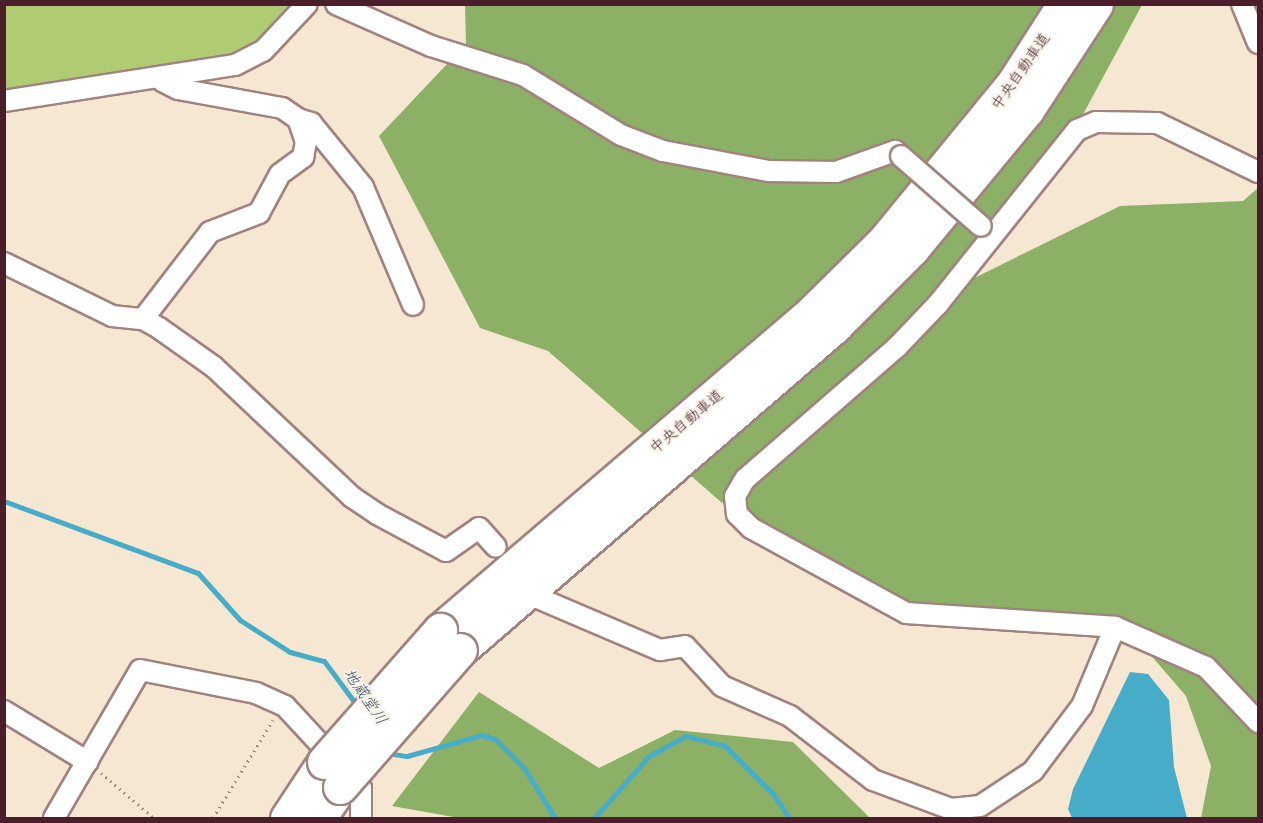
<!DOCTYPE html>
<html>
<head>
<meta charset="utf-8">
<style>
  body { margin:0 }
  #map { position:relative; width:1263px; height:823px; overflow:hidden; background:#f6e7d3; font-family:Mali,"Klee One",sans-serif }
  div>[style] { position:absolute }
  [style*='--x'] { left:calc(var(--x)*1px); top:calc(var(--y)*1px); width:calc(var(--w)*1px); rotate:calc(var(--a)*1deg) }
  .green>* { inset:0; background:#b0cc73 }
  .forest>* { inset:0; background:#8cb065 }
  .water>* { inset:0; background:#47acc7 }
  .stream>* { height:5px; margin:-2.5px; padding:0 2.5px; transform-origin:2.5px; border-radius:2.5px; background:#47acc7 }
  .path>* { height:3px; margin-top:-1.5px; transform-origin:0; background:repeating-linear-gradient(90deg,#a0837f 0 1.5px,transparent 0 6px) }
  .roads { filter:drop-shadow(2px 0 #a0837f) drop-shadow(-2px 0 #a0837f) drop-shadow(0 2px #a0837f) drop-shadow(0 -2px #a0837f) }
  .minor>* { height:20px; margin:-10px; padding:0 10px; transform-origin:10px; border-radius:10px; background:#fff }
  .motorway>* { height:33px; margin:-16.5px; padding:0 16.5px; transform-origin:16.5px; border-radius:16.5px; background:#fff }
  .bridges { filter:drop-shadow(2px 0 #a0837f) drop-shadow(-2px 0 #a0837f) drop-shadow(0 2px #a0837f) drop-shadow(0 -2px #a0837f) }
  .minor-bridge>* { height:20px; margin:-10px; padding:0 10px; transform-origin:10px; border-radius:10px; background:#fff }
  .motorway-bridge>* { height:33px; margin:-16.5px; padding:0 16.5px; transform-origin:16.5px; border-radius:16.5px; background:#fff }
  span { translate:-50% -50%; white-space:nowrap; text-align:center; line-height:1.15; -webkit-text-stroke:4.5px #f7f3e8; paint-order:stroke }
  .street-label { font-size:15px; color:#4a1f2b }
  .water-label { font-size:16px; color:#495769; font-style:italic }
  .frame { position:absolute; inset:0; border:6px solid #4a1f2b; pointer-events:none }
</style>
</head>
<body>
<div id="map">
  <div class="green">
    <div style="clip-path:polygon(4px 5px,288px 5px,256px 42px,206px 63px,5px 95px)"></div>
  </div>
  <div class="forest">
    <div style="clip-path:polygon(465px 5px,1142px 5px,1080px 120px,956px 287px,1120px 206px,1243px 201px,1258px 188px,1258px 818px,1201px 818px,1211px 766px,1186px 696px,1124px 624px,913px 609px,721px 502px,548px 351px,480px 328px,379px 136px,466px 44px)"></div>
    <div style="clip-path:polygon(479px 692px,599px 768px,675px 730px,793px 742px,870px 818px,459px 818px,392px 806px)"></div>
  </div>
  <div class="water">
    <div style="clip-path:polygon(1130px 672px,1148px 674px,1169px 700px,1174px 767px,1187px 818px,1072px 818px,1068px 809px,1073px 789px)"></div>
  </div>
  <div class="stream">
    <div style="--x:4;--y:501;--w:207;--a:20.4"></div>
    <div style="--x:198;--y:573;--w:63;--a:48.2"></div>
    <div style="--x:240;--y:620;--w:59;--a:32.6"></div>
    <div style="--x:290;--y:652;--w:35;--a:15"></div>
    <div style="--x:324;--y:661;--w:57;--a:53.5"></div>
    <div style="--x:387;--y:753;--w:20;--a:9"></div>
    <div style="--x:407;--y:756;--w:77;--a:-15.8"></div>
    <div style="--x:481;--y:735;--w:15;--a:16"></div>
    <div style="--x:495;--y:739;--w:41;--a:45"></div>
    <div style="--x:524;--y:768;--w:59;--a:58.2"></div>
    <div style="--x:594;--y:818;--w:83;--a:-48.4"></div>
    <div style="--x:649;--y:756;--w:42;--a:-28.4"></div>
    <div style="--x:686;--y:736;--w:40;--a:14.4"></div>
    <div style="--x:725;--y:746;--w:68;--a:45"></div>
    <div style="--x:773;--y:794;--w:29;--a:56"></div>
  </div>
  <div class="path">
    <div style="--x:101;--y:773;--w:70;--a:40.3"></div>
    <div style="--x:213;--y:818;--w:115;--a:-58.5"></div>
  </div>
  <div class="roads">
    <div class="minor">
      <div style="--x:336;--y:4;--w:104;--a:23.9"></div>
      <div style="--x:431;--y:46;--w:96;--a:17.5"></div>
      <div style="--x:523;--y:75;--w:115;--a:31.5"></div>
      <div style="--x:621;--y:135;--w:45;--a:20.9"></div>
      <div style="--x:663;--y:151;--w:108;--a:10.7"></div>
      <div style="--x:769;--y:171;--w:67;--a:0.9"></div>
      <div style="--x:836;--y:172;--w:63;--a:-19.6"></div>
      <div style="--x:895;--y:151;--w:8;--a:40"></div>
      <div style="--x:1242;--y:4;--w:42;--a:67.7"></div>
      <div style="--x:4;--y:101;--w:234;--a:-8.9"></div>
      <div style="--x:235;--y:65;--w:31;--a:-27"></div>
      <div style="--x:263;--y:51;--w:64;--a:-46.9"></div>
      <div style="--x:298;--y:119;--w:14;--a:17"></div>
      <div style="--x:311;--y:123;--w:82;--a:50.9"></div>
      <div style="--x:363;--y:187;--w:128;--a:67"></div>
      <div style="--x:1258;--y:172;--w:112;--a:-154.1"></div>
      <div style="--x:1157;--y:123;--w:61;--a:-179.1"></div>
      <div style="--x:1096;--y:122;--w:21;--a:157"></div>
      <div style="--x:1077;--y:130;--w:223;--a:128.6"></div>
      <div style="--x:938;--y:304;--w:59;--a:133.6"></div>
      <div style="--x:897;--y:347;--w:201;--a:139"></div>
      <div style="--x:745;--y:479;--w:20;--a:120"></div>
      <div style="--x:735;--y:496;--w:18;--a:84"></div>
      <div style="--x:737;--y:514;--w:20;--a:45"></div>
      <div style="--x:751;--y:528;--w:177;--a:28.7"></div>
      <div style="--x:906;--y:613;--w:209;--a:3.8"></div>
      <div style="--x:1115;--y:627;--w:99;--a:23.7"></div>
      <div style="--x:1206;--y:667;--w:76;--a:46.6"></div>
      <div style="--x:4;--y:263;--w:120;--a:26.1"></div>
      <div style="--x:112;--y:316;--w:31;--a:6"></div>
      <div style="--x:143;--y:319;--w:18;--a:29"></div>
      <div style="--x:159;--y:328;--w:67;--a:35.3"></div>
      <div style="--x:214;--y:367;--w:190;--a:43.3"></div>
      <div style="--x:352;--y:497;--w:30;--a:34"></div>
      <div style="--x:377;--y:514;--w:78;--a:28.2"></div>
      <div style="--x:446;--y:551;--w:40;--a:-34.9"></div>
      <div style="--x:479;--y:528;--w:25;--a:48"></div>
      <div style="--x:143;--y:319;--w:110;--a:-52.4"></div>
      <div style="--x:210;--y:232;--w:53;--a:-21.2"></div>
      <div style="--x:259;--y:213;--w:44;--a:-61.7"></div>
      <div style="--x:280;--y:174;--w:29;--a:-36"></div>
      <div style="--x:303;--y:157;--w:15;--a:-79"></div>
      <div style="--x:306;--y:142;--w:24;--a:-109"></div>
      <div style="--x:298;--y:119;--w:19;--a:-145"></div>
      <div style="--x:282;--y:108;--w:106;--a:-169.6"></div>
      <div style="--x:178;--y:89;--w:18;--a:-153"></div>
      <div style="--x:538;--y:598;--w:133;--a:23.1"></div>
      <div style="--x:660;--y:650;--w:25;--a:-9"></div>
      <div style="--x:685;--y:646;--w:54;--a:47.2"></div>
      <div style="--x:722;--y:686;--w:74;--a:23.8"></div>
      <div style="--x:790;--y:716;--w:105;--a:37.6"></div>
      <div style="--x:873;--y:780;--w:83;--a:20.4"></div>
      <div style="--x:951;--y:809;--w:29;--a:-6"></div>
      <div style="--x:980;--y:806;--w:64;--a:-33.4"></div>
      <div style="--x:1033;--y:771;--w:81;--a:-53"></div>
      <div style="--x:1082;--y:706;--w:86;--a:-67.3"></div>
      <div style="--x:4;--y:711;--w:98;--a:31.3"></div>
      <div style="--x:54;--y:818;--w:171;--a:-59.8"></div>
      <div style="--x:140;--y:670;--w:118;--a:11.2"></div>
      <div style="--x:256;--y:693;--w:32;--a:24"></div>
      <div style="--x:285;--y:706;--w:112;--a:47.2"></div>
      <div style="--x:361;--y:788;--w:30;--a:90"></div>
    </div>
    <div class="motorway">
      <div style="--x:440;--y:630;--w:482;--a:-40.5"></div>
      <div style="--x:807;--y:317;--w:108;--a:-44.6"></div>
      <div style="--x:884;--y:241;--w:205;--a:-50.7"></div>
      <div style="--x:1014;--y:82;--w:93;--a:-57.3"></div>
      <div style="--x:460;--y:650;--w:496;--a:-40.8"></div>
      <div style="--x:835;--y:326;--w:109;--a:-45"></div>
      <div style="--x:912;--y:249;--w:180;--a:-50.4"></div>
      <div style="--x:1027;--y:110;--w:126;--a:-56.9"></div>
      <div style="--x:287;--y:818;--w:67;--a:-56.5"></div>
      <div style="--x:319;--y:818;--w:37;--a:-56"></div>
    </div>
  </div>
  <div class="bridges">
    <div class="minor-bridge">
      <div style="--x:901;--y:156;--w:106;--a:41.2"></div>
    </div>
    <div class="motorway-bridge">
      <div style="--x:324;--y:762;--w:176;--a:-48.7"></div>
      <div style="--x:340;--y:787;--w:182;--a:-48.8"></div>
    </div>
  </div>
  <div class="street-label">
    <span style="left:1020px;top:71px;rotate:-55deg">中央自動車道</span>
    <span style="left:686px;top:421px;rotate:-40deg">中央自動車道</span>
  </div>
  <div class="water-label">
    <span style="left:366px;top:696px;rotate:56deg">地蔵堂川</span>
  </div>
  <div class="frame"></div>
</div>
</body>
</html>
